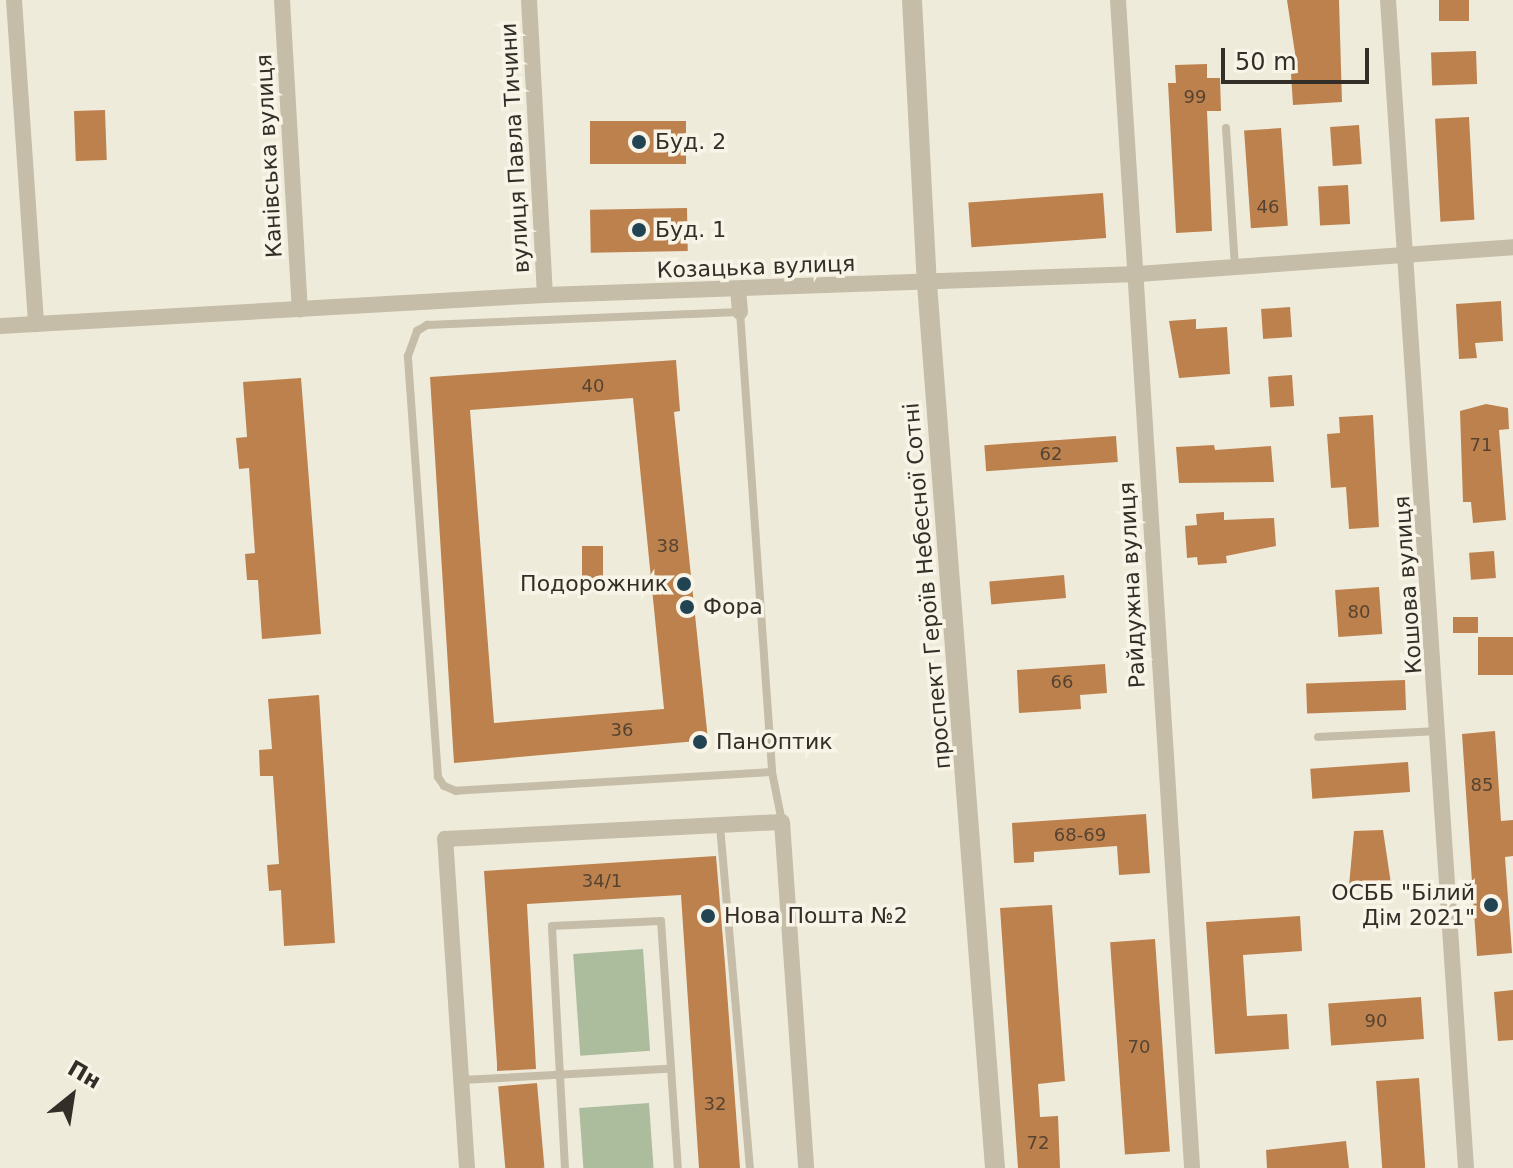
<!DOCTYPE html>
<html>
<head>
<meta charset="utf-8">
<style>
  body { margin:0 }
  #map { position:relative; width:1513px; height:1168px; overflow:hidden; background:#efebdb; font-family:"DejaVu Sans",sans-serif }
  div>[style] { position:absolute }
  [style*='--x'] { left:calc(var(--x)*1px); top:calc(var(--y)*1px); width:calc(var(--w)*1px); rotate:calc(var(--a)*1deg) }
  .green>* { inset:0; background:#abbd9c; transform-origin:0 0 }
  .building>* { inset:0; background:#bc814d; transform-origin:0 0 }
  .service>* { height:8px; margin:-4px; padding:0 4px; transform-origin:4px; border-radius:4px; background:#c6bda8 }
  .minor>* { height:16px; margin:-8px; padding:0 8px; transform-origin:8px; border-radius:8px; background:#c6bda8 }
  .tertiary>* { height:20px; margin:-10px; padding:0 10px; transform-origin:10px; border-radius:10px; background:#c6bda8 }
  .dots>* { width:22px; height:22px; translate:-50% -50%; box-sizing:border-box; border:4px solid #f8f4e7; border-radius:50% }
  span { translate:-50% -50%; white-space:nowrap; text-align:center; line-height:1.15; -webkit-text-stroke:7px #f8f4e7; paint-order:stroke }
  .number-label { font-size:18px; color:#564331 }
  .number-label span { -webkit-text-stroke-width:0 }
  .poi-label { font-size:22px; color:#342e28 }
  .left { translate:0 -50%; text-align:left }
  .right { translate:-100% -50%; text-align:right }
  .street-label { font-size:22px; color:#342e28 }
  .north { position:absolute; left:32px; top:1056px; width:80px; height:80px; -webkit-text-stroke:6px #f8f4e7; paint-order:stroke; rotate:30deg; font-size:22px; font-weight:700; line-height:32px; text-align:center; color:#342e28 }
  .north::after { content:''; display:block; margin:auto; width:28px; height:36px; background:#342e28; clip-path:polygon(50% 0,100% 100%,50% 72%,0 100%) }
  .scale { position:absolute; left:1221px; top:48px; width:148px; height:36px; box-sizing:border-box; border:4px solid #342e28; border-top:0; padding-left:10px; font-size:24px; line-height:28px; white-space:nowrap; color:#342e28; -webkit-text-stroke:6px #f8f4e7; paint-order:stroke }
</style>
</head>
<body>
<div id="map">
  <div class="green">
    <div style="left:643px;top:949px;width:102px;height:70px;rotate:86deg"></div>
    <div style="left:649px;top:1103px;width:65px;height:70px;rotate:86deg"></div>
  </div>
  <div class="building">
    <div style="clip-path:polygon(1287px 0,1339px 0,1342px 102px,1293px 105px,1291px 74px,1298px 73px)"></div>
    <div style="left:1439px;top:0;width:30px;height:21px"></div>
    <div style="left:1476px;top:51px;width:33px;height:45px;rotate:88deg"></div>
    <div style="clip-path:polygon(1207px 64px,1207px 78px,1220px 78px,1221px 111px,1207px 111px,1212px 231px,1176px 233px,1168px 83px,1176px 83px,1175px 65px)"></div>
    <div style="left:105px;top:110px;width:50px;height:31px;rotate:88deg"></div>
    <div style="left:1469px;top:117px;width:103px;height:34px;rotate:87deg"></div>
    <div style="left:590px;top:121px;width:96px;height:43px"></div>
    <div style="left:1359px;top:125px;width:39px;height:29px;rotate:86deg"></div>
    <div style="left:1281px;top:128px;width:98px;height:37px;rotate:86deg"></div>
    <div style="left:1348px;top:185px;width:39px;height:30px;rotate:87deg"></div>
    <div style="left:1103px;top:193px;width:45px;height:135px;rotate:86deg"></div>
    <div style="left:687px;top:208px;width:43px;height:97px;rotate:89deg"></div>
    <div style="clip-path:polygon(1501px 301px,1503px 341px,1475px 343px,1477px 358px,1459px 359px,1456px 304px)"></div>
    <div style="left:1290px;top:307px;width:30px;height:29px;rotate:86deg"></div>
    <div style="clip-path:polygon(1196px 319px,1196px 329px,1227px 327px,1230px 374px,1179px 378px,1169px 321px)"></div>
    <div style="clip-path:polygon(evenodd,676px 360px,680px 411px,674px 412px,708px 740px,454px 763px,430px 377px,676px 360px,633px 398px,664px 709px,494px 723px,470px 410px,633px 398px)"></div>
    <div style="left:1292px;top:375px;width:31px;height:24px;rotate:86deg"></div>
    <div style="clip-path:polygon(301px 378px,321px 634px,262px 639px,258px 580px,247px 580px,245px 554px,255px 553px,249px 468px,239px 469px,236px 438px,247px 437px,243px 382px)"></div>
    <div style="clip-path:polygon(1486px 404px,1508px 408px,1509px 429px,1499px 430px,1506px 520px,1473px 523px,1471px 502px,1463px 502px,1460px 411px)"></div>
    <div style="clip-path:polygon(1373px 415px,1379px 527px,1349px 529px,1346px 487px,1331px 488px,1327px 434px,1340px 433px,1339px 417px)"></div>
    <div style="left:1116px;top:436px;width:26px;height:132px;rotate:86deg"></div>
    <div style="clip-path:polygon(1214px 445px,1215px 450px,1271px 446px,1274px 482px,1179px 483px,1176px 447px)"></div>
    <div style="clip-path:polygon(1224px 512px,1224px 520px,1274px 518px,1276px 546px,1226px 556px,1227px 563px,1198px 565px,1197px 557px,1187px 558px,1185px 526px,1197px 525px,1196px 514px)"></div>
    <div style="left:582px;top:546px;width:21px;height:34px"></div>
    <div style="left:1494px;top:551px;width:27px;height:25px;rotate:86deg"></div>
    <div style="left:1064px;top:575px;width:23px;height:75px;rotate:85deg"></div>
    <div style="left:1379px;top:587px;width:47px;height:44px;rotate:86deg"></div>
    <div style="left:1478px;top:617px;width:16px;height:25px;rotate:90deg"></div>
    <div style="left:1513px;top:637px;width:38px;height:35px;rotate:90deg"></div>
    <div style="clip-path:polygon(1105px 664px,1107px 693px,1080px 695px,1081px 709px,1019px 713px,1017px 670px)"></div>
    <div style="left:1405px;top:680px;width:30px;height:99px;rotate:88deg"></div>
    <div style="clip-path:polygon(319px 695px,335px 943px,284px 946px,281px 890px,269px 891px,267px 865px,279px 864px,273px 776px,260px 776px,259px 750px,272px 749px,268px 699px)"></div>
    <div style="clip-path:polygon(1495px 731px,1501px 821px,1513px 820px,1513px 856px,1505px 857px,1512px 953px,1477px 956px,1462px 734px)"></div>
    <div style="left:1408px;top:762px;width:30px;height:98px;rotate:86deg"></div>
    <div style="clip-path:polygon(1146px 814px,1150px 873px,1119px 875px,1117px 846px,1034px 852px,1034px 862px,1014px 863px,1012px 823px)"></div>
    <div style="clip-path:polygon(1383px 830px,1391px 884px,1349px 886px,1354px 831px)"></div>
    <div style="clip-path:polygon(716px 856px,725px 964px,740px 1168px,699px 1168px,681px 895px,527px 904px,536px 1069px,497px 1071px,497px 1064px,484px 871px)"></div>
    <div style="clip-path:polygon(1052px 905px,1065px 1081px,1038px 1084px,1040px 1117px,1058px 1116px,1060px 1168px,1018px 1168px,1000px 908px)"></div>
    <div style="clip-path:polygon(1300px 916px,1302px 951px,1243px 955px,1247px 1016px,1287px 1014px,1289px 1049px,1215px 1054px,1206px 922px)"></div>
    <div style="left:1155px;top:939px;width:213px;height:45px;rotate:86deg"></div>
    <div style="clip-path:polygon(1513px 990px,1513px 1040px,1498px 1041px,1494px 992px)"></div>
    <div style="left:1421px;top:997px;width:42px;height:93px;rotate:86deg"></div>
    <div style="left:1419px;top:1078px;width:90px;height:43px;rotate:86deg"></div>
    <div style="left:537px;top:1083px;width:85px;height:39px;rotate:85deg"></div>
    <div style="clip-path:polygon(1346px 1141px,1349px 1168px,1267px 1168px,1266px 1150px)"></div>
  </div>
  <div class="service">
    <div style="--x:1226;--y:128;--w:139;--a:86.3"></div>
    <div style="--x:1318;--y:737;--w:121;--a:-2.8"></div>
    <div style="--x:772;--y:772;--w:317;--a:176.6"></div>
    <div style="--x:456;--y:791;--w:13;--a:-157"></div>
    <div style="--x:444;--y:786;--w:11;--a:-124"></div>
    <div style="--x:438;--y:777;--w:422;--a:-94.1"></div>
    <div style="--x:408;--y:356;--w:27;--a:-70"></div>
    <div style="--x:417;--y:331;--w:12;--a:-31"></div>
    <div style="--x:427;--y:325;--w:313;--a:-2.4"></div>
    <div style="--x:740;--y:312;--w:461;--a:86"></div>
    <div style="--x:772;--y:772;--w:51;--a:78.7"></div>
    <div style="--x:720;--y:826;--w:343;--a:85"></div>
    <div style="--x:462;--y:1080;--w:206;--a:-3.1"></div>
    <div style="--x:565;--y:1168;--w:242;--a:-93.1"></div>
    <div style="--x:552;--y:926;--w:109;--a:-2.6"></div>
    <div style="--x:661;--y:921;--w:248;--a:86.1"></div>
  </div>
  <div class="minor">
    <div style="--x:14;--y:0;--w:325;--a:86.1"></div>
    <div style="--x:282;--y:0;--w:310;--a:86.7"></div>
    <div style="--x:529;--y:0;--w:295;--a:86.9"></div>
    <div style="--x:1118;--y:0;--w:1170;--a:86.37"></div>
    <div style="--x:1388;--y:0;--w:1171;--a:86.18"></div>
    <div style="--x:738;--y:289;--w:23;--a:85"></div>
    <div style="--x:0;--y:326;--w:546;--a:-3.26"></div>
    <div style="--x:545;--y:295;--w:593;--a:-2.03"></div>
    <div style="--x:1138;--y:274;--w:376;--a:-4.1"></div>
    <div style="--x:467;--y:1168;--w:330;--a:-93.8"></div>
    <div style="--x:445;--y:839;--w:337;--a:-2.9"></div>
    <div style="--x:782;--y:822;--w:347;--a:86"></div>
  </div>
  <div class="tertiary">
    <div style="--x:912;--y:0;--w:284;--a:87"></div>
    <div style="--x:927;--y:284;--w:887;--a:85.6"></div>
  </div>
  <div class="dots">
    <div style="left:639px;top:142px;background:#214352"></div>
    <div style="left:639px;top:230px;background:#214352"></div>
    <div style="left:684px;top:584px;background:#214352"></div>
    <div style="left:687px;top:607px;background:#214352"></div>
    <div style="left:700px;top:742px;background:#214352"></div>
    <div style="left:1491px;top:905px;background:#214352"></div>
    <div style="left:708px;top:916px;background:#214352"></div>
  </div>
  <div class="number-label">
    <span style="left:1195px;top:97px">99</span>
    <span style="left:1268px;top:207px">46</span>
    <span style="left:593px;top:386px">40</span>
    <span style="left:1481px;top:445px">71</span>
    <span style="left:1051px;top:454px">62</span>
    <span style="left:668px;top:546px">38</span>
    <span style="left:1359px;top:612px">80</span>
    <span style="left:1062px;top:682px">66</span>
    <span style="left:622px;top:730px">36</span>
    <span style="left:1482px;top:785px">85</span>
    <span style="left:1080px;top:835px">68-69</span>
    <span style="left:602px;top:881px">34/1</span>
    <span style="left:1376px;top:1021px">90</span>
    <span style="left:1139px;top:1047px">70</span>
    <span style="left:715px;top:1104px">32</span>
    <span style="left:1038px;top:1143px">72</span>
  </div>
  <div class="poi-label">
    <span class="left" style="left:655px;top:142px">Буд. 2</span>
    <span class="left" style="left:655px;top:230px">Буд. 1</span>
    <span class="right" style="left:668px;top:584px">Подорожник</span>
    <span class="left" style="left:703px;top:607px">Фора</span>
    <span class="left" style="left:716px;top:742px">ПанОптик</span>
    <span class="right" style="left:1475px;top:905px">ОСББ "Білий<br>Дім 2021"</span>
    <span class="left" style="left:724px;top:916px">Нова Пошта №2</span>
  </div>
  <div class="street-label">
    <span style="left:515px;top:148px;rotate:-93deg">вулиця Павла Тичини</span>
    <span style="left:269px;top:156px;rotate:-93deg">Канівська вулиця</span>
    <span style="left:756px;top:267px;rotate:-2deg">Козацька вулиця</span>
    <span style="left:1132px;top:585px;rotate:-93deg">Райдужна вулиця</span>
    <span style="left:1408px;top:585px;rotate:-94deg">Кошова вулиця</span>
    <span style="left:927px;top:586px;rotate:-95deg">проспект Героїв Небесної Сотні</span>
  </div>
  <div class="north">Пн</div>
  <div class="scale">50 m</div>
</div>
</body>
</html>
